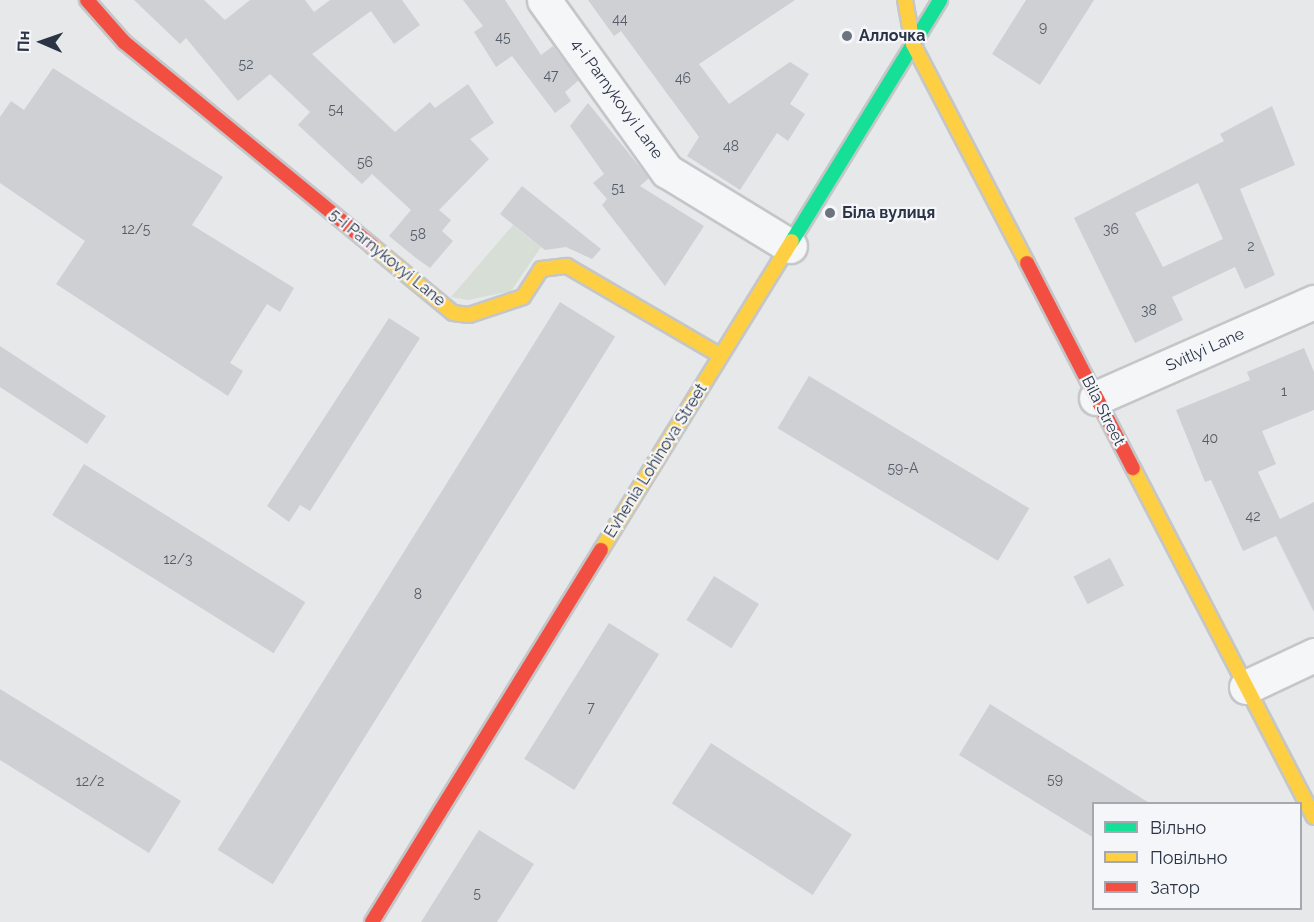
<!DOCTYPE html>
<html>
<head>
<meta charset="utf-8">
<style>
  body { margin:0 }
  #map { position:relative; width:1314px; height:922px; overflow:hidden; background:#e6e8ea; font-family:Raleway,sans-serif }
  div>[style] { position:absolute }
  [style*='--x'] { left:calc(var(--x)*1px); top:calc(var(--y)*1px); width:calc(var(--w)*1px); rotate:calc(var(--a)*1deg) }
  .green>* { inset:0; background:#d6ded6 }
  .building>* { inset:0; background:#ced0d3; transform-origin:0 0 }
  .roads { filter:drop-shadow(2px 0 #c4c6c8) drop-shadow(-2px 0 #c4c6c8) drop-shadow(0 2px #c4c6c8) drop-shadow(0 -2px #c4c6c8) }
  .street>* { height:33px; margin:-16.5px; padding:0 16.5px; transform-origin:16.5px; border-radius:16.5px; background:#f5f6f7 }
  .fast>* { height:14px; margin:-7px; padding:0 7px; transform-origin:7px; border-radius:7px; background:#16e098 }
  .slow>* { height:14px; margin:-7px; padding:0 7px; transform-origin:7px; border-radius:7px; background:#ffcf43 }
  .jam>* { height:14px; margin:-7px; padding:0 7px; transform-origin:7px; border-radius:7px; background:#f24e42 }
  .dots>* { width:16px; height:16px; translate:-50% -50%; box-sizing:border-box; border:3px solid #f4f6f9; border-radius:50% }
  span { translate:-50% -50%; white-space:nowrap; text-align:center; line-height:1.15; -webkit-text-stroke:4.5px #f4f6f9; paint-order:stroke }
  .number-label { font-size:14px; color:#545c69 }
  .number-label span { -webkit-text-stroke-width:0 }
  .poi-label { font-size:16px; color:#2b3445; font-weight:700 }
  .left { translate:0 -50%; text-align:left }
  .street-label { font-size:16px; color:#2b3445 }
  .legend { position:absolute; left:1092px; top:802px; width:210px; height:108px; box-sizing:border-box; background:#f4f6f9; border:2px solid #a4a8b1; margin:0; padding:8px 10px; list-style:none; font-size:18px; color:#2b3445 }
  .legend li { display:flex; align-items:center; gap:12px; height:30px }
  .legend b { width:30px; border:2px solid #a4a8b1 }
  .north { position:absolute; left:12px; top:12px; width:60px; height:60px; -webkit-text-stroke:4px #f4f6f9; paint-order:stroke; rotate:272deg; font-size:16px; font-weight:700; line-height:24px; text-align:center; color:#2b3445 }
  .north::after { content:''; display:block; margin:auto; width:21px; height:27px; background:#2b3445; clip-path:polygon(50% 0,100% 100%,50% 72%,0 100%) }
</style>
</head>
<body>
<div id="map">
  <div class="green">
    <div style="clip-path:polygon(513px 225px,541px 247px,511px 291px,468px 300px,451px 297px)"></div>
  </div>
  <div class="building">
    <div style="clip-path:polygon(134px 0,204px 0,225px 20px,250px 0,305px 0,314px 12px,330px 0,402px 0,420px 25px,394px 44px,371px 11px,312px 54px,395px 132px,430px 102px,435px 108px,468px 84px,494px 123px,470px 139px,489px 159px,439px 210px,451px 220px,442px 231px,453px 241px,430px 268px,416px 258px,389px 236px,411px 210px,372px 174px,362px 184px,298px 125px,310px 112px,270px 74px,238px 101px,186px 38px,180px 44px)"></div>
    <div style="clip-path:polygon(463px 0,505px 0,541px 55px,553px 46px,579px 80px,565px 92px,571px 101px,555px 113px,512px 56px,496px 67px,474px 32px,483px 26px)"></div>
    <div style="clip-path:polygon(588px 0,795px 0,699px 64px,729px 104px,790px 62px,809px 74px,790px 104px,805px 114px,788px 141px,777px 133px,740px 190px,687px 156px,699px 137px,621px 31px,614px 36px)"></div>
    <div style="clip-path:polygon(1026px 0,1094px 0,1040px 85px,992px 54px)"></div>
    <div style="clip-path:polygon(53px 68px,223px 177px,192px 225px,294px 288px,280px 312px,267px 304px,230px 363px,243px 371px,228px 396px,56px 284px,85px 241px,0 183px,0 117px,11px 101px,24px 110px)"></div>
    <div style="clip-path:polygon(588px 103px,649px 178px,640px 186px,704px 226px,665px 286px,602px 205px,607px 199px,593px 183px,604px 174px,570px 126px)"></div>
    <div style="clip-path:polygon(evenodd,1272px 106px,1295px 165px,1240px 189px,1275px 275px,1245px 289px,1235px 267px,1172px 297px,1183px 320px,1135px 343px,1074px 218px,1224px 141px,1220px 134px,1272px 106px,1198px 183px,1223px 239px,1163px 267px,1135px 213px,1198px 183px)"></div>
    <div style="clip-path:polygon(522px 186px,601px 249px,592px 259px,566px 247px,545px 250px,500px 214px)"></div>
    <div style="left:560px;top:302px;width:65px;height:646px;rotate:32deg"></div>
    <div style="clip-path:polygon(389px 318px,420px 338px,310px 511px,300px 505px,289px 522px,267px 506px)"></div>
    <div style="clip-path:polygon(0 346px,106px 416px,87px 444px,0 387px)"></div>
    <div style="clip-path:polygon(1304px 348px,1314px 372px,1314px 410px,1262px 431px,1276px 464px,1258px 472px,1280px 519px,1314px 502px,1314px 612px,1276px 536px,1243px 551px,1211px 480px,1205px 482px,1176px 410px,1250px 380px,1247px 372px)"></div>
    <div style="left:809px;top:376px;width:257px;height:61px;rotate:31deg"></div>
    <div style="left:84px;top:464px;width:261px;height:60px;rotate:32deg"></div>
    <div style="left:1110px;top:558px;width:31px;height:41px;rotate:63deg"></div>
    <div style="left:714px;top:576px;width:53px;height:52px;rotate:32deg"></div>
    <div style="left:609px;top:623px;width:59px;height:160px;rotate:32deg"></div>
    <div style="clip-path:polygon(0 689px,181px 801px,149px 853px,0 760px)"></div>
    <div style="clip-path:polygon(990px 704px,1151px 804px,1094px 804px,1094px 838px,959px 755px)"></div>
    <div style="left:711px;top:743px;width:168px;height:72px;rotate:33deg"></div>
    <div style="clip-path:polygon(479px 830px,534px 864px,497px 922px,421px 922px)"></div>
  </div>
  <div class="roads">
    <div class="street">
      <div style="--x:544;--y:0;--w:211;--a:54.3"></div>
      <div style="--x:667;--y:171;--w:144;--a:31.4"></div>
      <div style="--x:1096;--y:398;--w:238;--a:-23.8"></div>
      <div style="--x:1246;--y:687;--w:75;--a:-25.2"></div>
    </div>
    <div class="fast">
      <div style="--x:792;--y:241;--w:283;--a:-58.4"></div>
    </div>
    <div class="slow">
      <div style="--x:905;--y:0;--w:45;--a:79.7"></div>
      <div style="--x:913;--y:44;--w:247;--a:62.5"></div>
      <div style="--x:372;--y:246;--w:105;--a:39.6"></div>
      <div style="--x:453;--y:313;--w:16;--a:7"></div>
      <div style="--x:469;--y:315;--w:57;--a:-18.4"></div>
      <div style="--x:523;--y:297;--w:33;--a:-57"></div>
      <div style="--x:541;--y:269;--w:26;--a:-7"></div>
      <div style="--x:567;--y:266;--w:178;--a:30.3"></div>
      <div style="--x:1133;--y:468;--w:393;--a:62.6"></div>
      <div style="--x:601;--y:550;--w:363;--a:-58.3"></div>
    </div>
    <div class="jam">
      <div style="--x:87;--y:0;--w:56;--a:48.6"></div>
      <div style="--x:124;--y:42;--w:321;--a:39.4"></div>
      <div style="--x:1027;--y:263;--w:231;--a:62.7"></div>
      <div style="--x:372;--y:922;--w:437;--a:-58.4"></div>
    </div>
  </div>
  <div class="dots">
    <div style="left:847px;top:36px;background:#6c737f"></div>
    <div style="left:830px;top:213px;background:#6c737f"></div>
  </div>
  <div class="number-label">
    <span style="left:620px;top:19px">44</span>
    <span style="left:1043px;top:27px">9</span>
    <span style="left:503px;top:37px">45</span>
    <span style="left:246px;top:64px">52</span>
    <span style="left:551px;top:75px">47</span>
    <span style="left:683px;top:78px">46</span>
    <span style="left:336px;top:109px">54</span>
    <span style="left:731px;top:146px">48</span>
    <span style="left:365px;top:162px">56</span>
    <span style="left:618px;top:188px">51</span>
    <span style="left:136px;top:229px">12/5</span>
    <span style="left:1111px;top:229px">36</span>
    <span style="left:418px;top:234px">58</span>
    <span style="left:1251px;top:246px">2</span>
    <span style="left:1149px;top:310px">38</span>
    <span style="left:1284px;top:391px">1</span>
    <span style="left:1210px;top:438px">40</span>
    <span style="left:903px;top:468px">59-А</span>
    <span style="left:1253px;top:516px">42</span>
    <span style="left:178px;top:559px">12/3</span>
    <span style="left:418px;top:594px">8</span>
    <span style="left:591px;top:707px">7</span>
    <span style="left:1055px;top:779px">59</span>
    <span style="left:90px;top:781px">12/2</span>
    <span style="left:477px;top:893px">5</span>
  </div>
  <div class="poi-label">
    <span class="left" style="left:859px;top:36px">Аллочка</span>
    <span class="left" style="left:842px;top:213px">Біла вулиця</span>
  </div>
  <div class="street-label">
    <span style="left:617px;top:99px;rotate:54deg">4-i Parnykovyi Lane</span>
    <span style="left:387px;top:258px;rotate:39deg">5-i Parnykovyi Lane</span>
    <span style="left:1205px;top:350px;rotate:-24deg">Svitlyi Lane</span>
    <span style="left:1103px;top:411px;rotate:63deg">Bila Street</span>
    <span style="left:656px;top:461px;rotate:-58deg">Evhenia Lohinova Street</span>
  </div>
  <ul class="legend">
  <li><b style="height:8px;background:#16e098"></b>Вільно</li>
  <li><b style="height:8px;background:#ffcf43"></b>Повільно</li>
  <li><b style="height:8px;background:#f24e42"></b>Затор</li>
  </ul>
  <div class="north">Пн</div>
</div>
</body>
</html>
